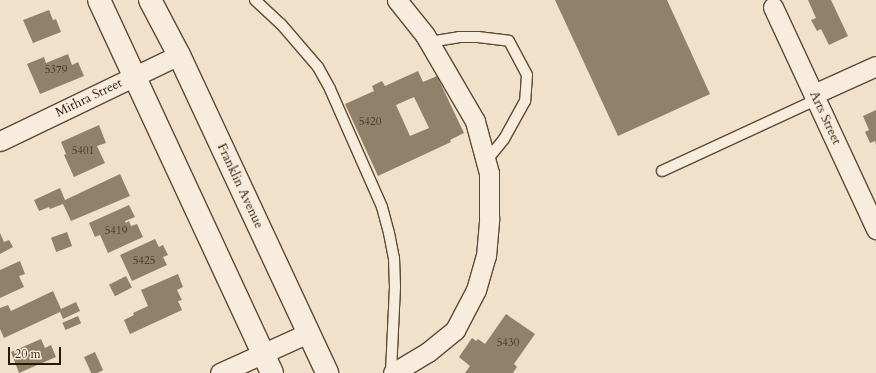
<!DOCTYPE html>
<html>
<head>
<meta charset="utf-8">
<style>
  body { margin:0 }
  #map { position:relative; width:876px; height:373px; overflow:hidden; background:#f2e1ca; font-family:Cardo,serif }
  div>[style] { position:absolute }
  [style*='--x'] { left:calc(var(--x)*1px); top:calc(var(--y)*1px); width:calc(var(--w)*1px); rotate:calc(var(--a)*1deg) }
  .building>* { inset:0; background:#92816a; transform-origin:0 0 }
  .roads { filter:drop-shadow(1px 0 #5c4a34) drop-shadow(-1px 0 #5c4a34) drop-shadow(0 1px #5c4a34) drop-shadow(0 -1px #5c4a34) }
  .lane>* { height:10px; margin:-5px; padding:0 5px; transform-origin:5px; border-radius:5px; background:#f7ecdd }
  .street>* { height:19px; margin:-9.5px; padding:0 9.5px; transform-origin:9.5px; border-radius:9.5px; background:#f7ecdd }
  .secondary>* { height:22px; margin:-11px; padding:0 11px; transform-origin:11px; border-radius:11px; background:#f7ecdd }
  span { translate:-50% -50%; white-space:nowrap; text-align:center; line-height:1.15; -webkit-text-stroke:3px #f7ecdd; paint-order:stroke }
  .number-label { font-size:11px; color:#44321c }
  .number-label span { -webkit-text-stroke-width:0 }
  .street-label { font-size:13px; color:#2a1802 }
  .scale { position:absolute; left:8px; top:347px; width:53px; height:18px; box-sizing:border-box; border:2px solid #2a1802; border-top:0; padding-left:5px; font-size:12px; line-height:14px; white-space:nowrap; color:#2a1802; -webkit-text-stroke:3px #f7ecdd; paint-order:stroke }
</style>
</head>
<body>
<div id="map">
  <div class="building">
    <div style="clip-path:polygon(555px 0,667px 0,710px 94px,618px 136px)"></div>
    <div style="clip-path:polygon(808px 0,831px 0,848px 36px,829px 45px,821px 29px,817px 31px,811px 20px,816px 18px)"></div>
    <div style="clip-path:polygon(49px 10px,53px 20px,56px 19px,61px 32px,33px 43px,23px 20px)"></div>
    <div style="clip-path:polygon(68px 54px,72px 65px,78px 62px,84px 76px,40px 94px,27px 64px,44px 57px,46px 63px)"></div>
    <div style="clip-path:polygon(evenodd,418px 71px,423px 82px,437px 76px,464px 133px,450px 140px,451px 142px,378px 176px,345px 104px,374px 91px,372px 86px,382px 81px,385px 86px,418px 71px,414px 97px,429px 128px,410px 136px,396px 105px,414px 97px)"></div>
    <div style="clip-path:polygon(876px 110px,876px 145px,875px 141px,870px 143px,865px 132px,869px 130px,863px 116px)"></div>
    <div style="clip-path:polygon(99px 125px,106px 143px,97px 146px,105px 163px,74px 177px,64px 155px,66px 154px,61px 142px)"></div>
    <div style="clip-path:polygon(120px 174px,130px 196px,71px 221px,63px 204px,50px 209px,49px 207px,39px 211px,34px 200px,60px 188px,65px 200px)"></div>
    <div style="clip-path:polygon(129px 205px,135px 217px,125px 221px,126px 223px,129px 221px,131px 226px,137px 224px,143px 237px,108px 253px,100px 235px,95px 237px,89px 223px)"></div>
    <div style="left:67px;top:232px;width:15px;height:17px;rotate:70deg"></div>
    <div style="clip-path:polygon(0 233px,4px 242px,9px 240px,13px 247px,0 254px)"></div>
    <div style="clip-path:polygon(155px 239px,159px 247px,163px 245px,168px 255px,163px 257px,167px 265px,132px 281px,120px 255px)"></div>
    <div style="clip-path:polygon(20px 261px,25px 274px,19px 276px,24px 287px,0 298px,0 270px)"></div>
    <div style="clip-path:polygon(178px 274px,183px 287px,177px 290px,182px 300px,178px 301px,182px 310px,130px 334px,124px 320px,134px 315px,133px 313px,148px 306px,141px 290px)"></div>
    <div style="left:126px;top:276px;width:13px;height:19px;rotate:63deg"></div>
    <div style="clip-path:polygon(53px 291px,61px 309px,76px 302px,80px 311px,63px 319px,60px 312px,4px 338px,0 329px,0 308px,8px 305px,11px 311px)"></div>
    <div style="clip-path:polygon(506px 314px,535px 334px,514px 364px,517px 367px,513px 373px,465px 373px,470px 366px,459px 357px,472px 338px,476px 341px,478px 339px,485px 344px)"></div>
    <div style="left:78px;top:316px;width:8px;height:17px;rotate:67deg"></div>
    <div style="clip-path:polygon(41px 339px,45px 348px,51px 345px,56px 357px,19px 373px,11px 352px)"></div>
    <div style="left:95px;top:352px;width:20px;height:12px;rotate:66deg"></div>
  </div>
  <div class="roads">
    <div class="lane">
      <div style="--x:255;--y:0;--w:35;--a:43"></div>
      <div style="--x:281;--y:24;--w:57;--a:49.3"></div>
      <div style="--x:318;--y:67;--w:25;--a:61"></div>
      <div style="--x:330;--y:89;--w:129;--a:66.2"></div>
      <div style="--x:382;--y:207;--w:27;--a:75"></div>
      <div style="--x:389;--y:233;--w:25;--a:79"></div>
      <div style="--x:394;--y:258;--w:29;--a:88"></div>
      <div style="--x:395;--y:287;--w:86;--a:92.7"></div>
      <div style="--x:429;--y:42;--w:30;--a:-9"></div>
      <div style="--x:459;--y:37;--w:19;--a:0"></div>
      <div style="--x:478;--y:37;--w:31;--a:7"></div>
      <div style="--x:509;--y:41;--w:38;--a:62"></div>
      <div style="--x:527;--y:75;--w:26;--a:94"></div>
      <div style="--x:525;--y:101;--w:43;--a:118.9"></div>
      <div style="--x:504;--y:139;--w:28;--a:129"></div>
      <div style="--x:662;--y:171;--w:170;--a:-24.8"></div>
    </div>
    <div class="street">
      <div style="--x:773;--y:7;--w:245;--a:65.1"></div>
      <div style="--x:814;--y:94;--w:68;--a:-24.3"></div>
      <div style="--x:0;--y:141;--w:199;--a:-25.7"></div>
      <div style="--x:220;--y:373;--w:97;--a:-24.4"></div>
      <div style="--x:393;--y:373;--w:41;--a:-31"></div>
      <div style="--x:428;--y:352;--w:35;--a:-39"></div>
      <div style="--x:455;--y:330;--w:45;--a:-62.3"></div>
      <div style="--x:476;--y:290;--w:35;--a:-74"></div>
      <div style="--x:486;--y:256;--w:38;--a:-85"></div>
      <div style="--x:489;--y:218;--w:45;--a:-90"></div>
      <div style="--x:489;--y:173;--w:54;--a:-105.1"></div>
      <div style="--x:475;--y:121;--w:99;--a:-120.2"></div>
      <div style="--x:425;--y:35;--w:45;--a:-128.7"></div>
    </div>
    <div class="secondary">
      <div style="--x:99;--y:0;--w:411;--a:65.1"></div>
      <div style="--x:150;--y:0;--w:62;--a:62.2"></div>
      <div style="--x:179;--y:55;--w:351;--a:65"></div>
    </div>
  </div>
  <div class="number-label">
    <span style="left:56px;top:70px">5379</span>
    <span style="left:370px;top:122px">5420</span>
    <span style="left:83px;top:151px">5401</span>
    <span style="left:116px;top:231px">5419</span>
    <span style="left:144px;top:261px">5425</span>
    <span style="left:508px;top:343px">5430</span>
  </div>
  <div class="street-label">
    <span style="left:89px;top:98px;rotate:-26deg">Mithra Street</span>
    <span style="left:825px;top:118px;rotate:65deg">Arts Street</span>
    <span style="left:240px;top:186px;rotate:65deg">Franklin Avenue</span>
  </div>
  <div class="scale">20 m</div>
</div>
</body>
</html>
